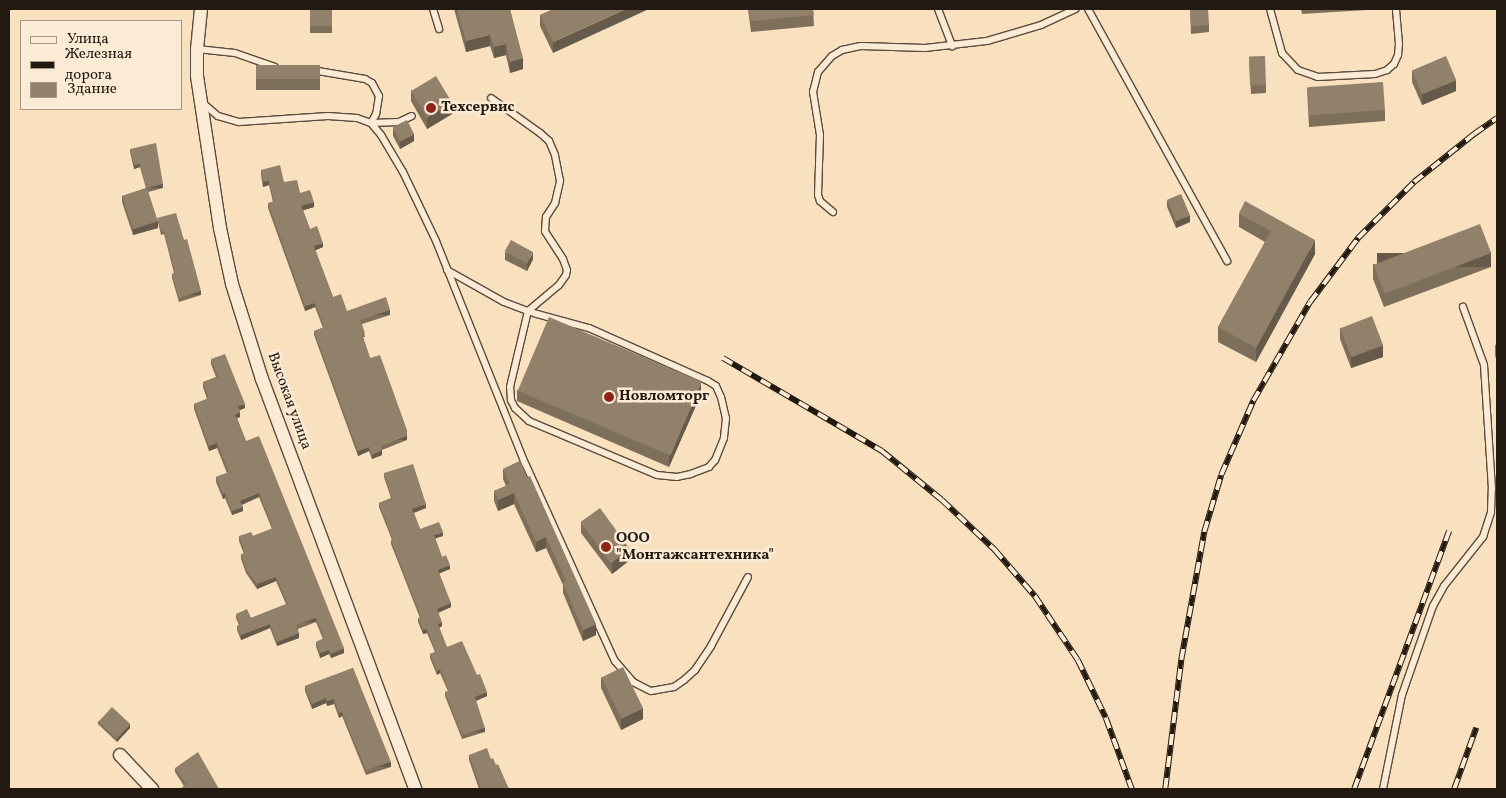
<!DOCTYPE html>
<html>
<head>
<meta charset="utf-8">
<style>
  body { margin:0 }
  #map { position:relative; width:1506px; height:798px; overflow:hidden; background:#f9e0be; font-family:Vollkorn,serif }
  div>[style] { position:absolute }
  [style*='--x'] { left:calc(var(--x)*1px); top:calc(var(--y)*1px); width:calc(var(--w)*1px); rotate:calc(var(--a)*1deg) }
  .roads { filter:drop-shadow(1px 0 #584c3c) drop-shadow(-1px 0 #584c3c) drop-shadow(0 1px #584c3c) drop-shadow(0 -1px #584c3c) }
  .lane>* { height:6px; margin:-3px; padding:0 3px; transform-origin:3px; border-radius:3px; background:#fbebd5 }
  .street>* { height:12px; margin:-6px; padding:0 6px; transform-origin:6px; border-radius:6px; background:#fbebd5 }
  .rail>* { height:5.5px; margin-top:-2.75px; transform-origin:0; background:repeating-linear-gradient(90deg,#fbebd5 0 11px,#221a10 0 22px); box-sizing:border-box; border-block:1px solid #221a10 }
  .wall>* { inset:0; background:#7e6f5b; transform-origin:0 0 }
  .shaded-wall>* { inset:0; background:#665a4a; transform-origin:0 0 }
  .building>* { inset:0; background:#92816a; transform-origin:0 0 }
  .dots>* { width:14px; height:14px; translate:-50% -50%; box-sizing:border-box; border:2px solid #fbebd5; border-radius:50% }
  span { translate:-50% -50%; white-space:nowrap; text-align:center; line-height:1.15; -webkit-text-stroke:5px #fbebd5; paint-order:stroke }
  .poi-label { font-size:15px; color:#221a10; font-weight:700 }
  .left { translate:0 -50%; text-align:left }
  .street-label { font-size:15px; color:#221a10 }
  .frame { position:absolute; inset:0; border:10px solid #221a10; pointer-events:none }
  .legend { position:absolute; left:20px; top:20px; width:162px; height:90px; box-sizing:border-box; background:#fbebd5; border:1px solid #a49786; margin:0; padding:6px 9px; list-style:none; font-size:15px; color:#221a10 }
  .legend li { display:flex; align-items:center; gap:10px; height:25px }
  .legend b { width:25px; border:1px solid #a49786 }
</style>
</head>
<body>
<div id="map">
  <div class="roads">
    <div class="lane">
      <div style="--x:433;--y:9;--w:21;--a:73"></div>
      <div style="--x:938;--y:9;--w:40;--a:69"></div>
      <div style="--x:1088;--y:9;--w:288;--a:61.1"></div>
      <div style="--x:1270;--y:9;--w:46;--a:74.7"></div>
      <div style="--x:1282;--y:53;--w:23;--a:47"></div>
      <div style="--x:1298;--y:70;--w:21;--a:19"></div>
      <div style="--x:1318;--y:77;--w:57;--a:-3"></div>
      <div style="--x:1375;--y:74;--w:13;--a:-18"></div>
      <div style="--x:1387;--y:70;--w:9;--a:-41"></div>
      <div style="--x:1394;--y:64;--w:10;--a:-66"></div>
      <div style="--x:1398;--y:55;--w:11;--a:-85"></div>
      <div style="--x:1399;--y:44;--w:35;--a:-95"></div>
      <div style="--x:197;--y:49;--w:38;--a:6"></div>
      <div style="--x:235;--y:53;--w:42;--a:19.3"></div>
      <div style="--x:312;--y:70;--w:54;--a:9.6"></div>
      <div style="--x:365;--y:79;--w:8;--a:30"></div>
      <div style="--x:372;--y:83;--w:15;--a:62"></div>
      <div style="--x:379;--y:96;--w:18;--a:99"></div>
      <div style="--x:376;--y:114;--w:10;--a:119"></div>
      <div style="--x:371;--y:123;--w:28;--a:-2"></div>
      <div style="--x:399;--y:122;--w:14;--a:-25"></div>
      <div style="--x:204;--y:104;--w:18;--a:41"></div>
      <div style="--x:218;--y:116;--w:22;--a:16"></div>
      <div style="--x:239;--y:122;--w:89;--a:-3.9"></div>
      <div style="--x:328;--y:116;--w:29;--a:4"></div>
      <div style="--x:357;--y:118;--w:15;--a:20"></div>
      <div style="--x:371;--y:123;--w:16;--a:50"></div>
      <div style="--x:381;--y:135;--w:43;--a:59.3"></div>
      <div style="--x:403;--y:172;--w:76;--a:64.4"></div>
      <div style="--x:436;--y:241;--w:239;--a:68.2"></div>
      <div style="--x:525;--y:463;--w:217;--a:65.6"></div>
      <div style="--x:615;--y:661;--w:28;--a:49"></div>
      <div style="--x:633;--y:682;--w:20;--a:27"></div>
      <div style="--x:651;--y:691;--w:23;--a:-10"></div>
      <div style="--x:674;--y:687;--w:12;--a:-35"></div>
      <div style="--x:684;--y:680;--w:15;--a:-42"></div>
      <div style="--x:695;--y:670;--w:29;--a:-56"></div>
      <div style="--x:711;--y:646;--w:78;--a:-61.8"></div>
      <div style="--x:833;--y:212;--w:17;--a:-140"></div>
      <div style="--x:820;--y:201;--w:6;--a:-108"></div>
      <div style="--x:818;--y:195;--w:60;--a:-88.1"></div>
      <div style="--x:820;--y:135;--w:44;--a:-99.2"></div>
      <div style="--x:813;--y:92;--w:21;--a:-76"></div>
      <div style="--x:818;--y:72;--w:21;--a:-49"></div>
      <div style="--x:832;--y:56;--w:12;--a:-31"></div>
      <div style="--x:842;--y:50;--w:19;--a:-12"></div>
      <div style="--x:861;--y:46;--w:64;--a:1.8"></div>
      <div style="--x:925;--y:48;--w:62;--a:-6.4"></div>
      <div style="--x:987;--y:41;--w:56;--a:-16.5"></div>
      <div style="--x:1041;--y:25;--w:38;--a:-25"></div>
      <div style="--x:447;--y:270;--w:65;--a:29.3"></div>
      <div style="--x:504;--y:302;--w:26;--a:21"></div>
      <div style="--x:528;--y:311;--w:9;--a:18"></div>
      <div style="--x:537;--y:314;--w:54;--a:15.1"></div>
      <div style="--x:589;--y:328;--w:130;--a:24"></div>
      <div style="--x:708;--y:381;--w:9;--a:32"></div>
      <div style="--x:716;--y:386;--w:12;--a:66"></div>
      <div style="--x:721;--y:397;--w:22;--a:77"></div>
      <div style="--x:726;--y:418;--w:20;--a:96"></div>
      <div style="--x:724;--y:438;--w:24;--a:112"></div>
      <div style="--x:715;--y:460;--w:9;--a:131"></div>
      <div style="--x:709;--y:467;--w:19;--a:159"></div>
      <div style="--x:691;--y:474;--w:14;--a:168"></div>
      <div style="--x:677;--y:477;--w:20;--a:-174"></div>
      <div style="--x:657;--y:475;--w:139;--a:-157.1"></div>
      <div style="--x:529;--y:421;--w:19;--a:-137"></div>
      <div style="--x:515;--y:408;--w:9;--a:-117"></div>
      <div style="--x:511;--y:400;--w:13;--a:-94"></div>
      <div style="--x:510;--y:387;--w:78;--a:-76.7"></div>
      <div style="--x:528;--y:311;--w:40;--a:-40"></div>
      <div style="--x:559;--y:285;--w:12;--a:-55"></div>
      <div style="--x:566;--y:275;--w:5;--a:-79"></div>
      <div style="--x:567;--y:270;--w:12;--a:-110"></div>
      <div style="--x:563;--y:259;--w:33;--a:-123"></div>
      <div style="--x:545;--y:231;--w:14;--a:-86"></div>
      <div style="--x:546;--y:217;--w:17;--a:-57"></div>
      <div style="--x:555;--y:203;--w:23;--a:-77"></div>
      <div style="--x:560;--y:181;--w:26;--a:-101"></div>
      <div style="--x:555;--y:155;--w:15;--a:-113"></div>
      <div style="--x:549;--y:141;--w:12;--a:-138"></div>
      <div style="--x:540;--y:133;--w:60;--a:-144.5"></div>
      <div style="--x:1383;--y:789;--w:96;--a:-78.6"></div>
      <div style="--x:1402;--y:695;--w:94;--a:-70.8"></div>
      <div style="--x:1433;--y:606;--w:23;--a:-61"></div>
      <div style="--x:1444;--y:586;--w:63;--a:-51.5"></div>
      <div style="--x:1483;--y:537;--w:26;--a:-72"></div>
      <div style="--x:1491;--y:512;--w:23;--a:-88"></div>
      <div style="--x:1492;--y:489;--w:124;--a:-93.7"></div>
      <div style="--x:1484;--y:365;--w:62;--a:-109.9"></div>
    </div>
    <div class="street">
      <div style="--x:201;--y:9;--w:40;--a:95.7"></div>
      <div style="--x:197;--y:49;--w:27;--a:90"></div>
      <div style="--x:197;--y:76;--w:154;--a:81.4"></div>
      <div style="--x:220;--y:228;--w:57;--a:77.9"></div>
      <div style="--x:232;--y:284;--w:100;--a:72.5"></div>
      <div style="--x:262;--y:379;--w:438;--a:69.5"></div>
      <div style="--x:120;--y:755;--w:47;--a:46.7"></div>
    </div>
  </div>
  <div class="rail">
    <div style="--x:723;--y:358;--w:184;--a:30.3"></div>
    <div style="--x:882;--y:451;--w:77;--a:39.2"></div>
    <div style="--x:942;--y:500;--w:73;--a:43.3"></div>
    <div style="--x:995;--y:550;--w:61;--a:49"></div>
    <div style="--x:1035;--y:596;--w:77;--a:56.1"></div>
    <div style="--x:1078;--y:660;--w:64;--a:64.2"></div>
    <div style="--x:1106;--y:718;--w:76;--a:69.9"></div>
    <div style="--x:1165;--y:789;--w:130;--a:-82.9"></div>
    <div style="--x:1181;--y:660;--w:130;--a:-79.8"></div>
    <div style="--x:1204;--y:532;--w:59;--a:-73.4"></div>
    <div style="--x:1221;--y:475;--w:81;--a:-66.6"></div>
    <div style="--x:1253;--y:401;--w:114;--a:-60.1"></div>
    <div style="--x:1310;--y:302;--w:80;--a:-53.1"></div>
    <div style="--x:1358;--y:238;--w:79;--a:-45"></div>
    <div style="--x:1414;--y:182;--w:77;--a:-38.7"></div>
    <div style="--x:1474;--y:134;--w:28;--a:-35"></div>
    <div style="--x:1354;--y:789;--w:275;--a:-69.8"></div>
    <div style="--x:1454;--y:789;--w:65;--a:-70.2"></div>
  </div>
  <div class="wall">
    <div style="left:310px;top:9px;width:22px;height:24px"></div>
    <div style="clip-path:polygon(454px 9px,510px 9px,523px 69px,510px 73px,506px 55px,494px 58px,490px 46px,466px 52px)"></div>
    <div style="clip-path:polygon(554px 9px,553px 53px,540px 26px,540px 15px)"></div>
    <div style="clip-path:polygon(748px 9px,813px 9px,814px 26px,751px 32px)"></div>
    <div style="clip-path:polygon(1301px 9px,1367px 9px,1367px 10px,1302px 14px)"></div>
    <div style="clip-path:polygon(1190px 10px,1209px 25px,1209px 32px,1191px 34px)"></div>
    <div style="clip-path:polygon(1249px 57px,1266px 85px,1266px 93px,1251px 94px)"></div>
    <div style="left:256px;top:65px;width:64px;height:25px"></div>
    <div style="clip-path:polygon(1412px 70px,1456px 91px,1422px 105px,1412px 82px)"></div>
    <div style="clip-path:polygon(1307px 88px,1385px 110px,1385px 121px,1309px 127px)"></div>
    <div style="clip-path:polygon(411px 90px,452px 114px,427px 129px,411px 101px)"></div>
    <div style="clip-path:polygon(393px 128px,414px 141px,400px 149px,393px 136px)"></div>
    <div style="clip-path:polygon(130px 149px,163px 188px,148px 192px,157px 220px,184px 240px,201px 295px,179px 302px,172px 278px,172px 274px,174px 273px,164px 234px,161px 235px,158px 222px,158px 228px,133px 235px,122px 202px,122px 196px,146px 188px,140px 167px,134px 169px,130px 152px)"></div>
    <div style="clip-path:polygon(261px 170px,284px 182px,300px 193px,314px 207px,303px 210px,310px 229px,323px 247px,315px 250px,333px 297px,347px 311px,390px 315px,362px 324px,365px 337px,363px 337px,370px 358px,407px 440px,382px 450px,382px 455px,372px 459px,369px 451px,358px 456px,314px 335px,314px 331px,323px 328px,315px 307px,305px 311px,268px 208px,268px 203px,273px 202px,269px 185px,263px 187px,261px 175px)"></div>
    <div style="clip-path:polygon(1167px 200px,1190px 222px,1176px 228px,1167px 207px)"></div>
    <div style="clip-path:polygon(1239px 213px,1315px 254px,1256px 362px,1218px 342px,1218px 327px,1265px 242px,1239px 227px)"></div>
    <div style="clip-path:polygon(505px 252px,533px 259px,527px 271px,505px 260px)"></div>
    <div style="clip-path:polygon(1373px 264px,1491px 267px,1384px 307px,1373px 279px)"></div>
    <div style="clip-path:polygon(1340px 328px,1383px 357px,1351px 368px,1340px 339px)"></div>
    <div style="clip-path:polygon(1497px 344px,1497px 360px,1495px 356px,1495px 345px)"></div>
    <div style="clip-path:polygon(211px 359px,245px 408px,239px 410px,240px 417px,237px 418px,246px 441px,344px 653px,331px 658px,329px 654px,320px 658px,316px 646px,316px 642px,323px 639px,316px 622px,298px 629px,299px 638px,277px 646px,270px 628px,241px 640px,237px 630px,237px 626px,239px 625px,236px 618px,236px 614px,251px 618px,286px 604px,276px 581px,257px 589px,246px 573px,241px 559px,241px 554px,244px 554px,239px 541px,239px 536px,253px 536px,272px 529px,259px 497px,242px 505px,243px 511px,232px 515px,225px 498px,223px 499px,216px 482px,216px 477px,227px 473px,217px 448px,209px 451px,194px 409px,194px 404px,207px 399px,203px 387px,203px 382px,216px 377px,211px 364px)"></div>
    <div style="clip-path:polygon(517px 390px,701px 394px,669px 467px,517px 401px)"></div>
    <div style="clip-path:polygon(520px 461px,596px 635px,583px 641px,563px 593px,563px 585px,546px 548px,536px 552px,514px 504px,498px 511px,494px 501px,494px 491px,506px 486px,503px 479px,503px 469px)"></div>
    <div style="clip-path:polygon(384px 473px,426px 508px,414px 513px,420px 529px,443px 536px,435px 538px,442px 557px,450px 569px,439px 573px,451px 607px,438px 613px,442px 626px,439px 628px,447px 647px,477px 675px,487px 696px,476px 701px,485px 732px,462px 739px,445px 696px,445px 692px,448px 691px,440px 673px,437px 675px,430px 658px,430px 654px,435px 652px,427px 633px,423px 634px,418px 622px,418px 618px,420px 618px,391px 544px,391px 540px,392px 540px,379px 507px,379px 503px,391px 498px,384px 477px)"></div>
    <div style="clip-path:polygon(581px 522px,630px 560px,612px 574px,581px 533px)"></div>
    <div style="clip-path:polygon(353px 668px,391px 767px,366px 775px,342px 716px,339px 718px,334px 704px,327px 706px,326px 703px,312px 709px,305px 691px,305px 686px)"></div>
    <div style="clip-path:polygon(601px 677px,643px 719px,621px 730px,601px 688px)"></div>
    <div style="clip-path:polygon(98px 721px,130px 728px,117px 742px,98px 724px)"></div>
    <div style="clip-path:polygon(469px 755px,491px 759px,509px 789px,479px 789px,469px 760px)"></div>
    <div style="clip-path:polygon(175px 768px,219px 789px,184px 786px,175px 772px)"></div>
  </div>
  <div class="shaded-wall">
    <div style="clip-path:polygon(626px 9px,649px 9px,553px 53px,553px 42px)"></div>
    <div style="clip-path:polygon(490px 35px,490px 46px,466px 52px,466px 41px)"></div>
    <div style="clip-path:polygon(506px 44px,506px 55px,494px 58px,494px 47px)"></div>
    <div style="clip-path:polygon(523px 58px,523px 69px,510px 73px,510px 62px)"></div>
    <div style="clip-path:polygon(1456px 80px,1456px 91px,1422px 105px,1422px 94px)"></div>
    <div style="clip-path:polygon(452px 103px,452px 114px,427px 129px,427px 118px)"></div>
    <div style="clip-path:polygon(414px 134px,414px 141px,400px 149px,400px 142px)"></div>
    <div style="clip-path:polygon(140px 164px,140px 167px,134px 169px,134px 165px)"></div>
    <div style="clip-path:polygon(269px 181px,269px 185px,263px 187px,263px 182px)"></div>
    <div style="left:163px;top:184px;width:4px;height:16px;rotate:90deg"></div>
    <div style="clip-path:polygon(314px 202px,314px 207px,301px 211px,301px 206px)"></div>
    <div style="clip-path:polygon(1190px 215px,1190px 222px,1176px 228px,1176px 221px)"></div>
    <div style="clip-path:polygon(158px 221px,158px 228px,133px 235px,133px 229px)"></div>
    <div style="clip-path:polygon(1315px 240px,1315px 254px,1256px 362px,1256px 348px)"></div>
    <div style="clip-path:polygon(323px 243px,323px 247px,314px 251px,314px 246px)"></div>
    <div style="clip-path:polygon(533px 252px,533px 259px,527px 271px,527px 264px)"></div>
    <div style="left:1491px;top:253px;width:14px;height:114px;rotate:90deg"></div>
    <div style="left:201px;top:291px;width:4px;height:23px;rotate:90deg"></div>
    <div style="clip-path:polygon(315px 303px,315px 307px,305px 311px,305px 306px)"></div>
    <div style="left:390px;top:310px;width:5px;height:32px;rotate:90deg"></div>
    <div style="clip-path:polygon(1383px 345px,1383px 357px,1351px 368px,1351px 357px)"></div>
    <div style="clip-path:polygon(701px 383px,701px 394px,669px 467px,669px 456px)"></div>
    <div style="clip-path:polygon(245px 404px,245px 408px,238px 411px,238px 406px)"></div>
    <div style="clip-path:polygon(240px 412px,240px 417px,235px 419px,235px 415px)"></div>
    <div style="left:407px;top:436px;width:4px;height:28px;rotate:90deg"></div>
    <div style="clip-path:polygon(217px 443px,217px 448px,209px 451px,209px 446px)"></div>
    <div style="clip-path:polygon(369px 447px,369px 451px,358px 456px,358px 451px)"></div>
    <div style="clip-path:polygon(382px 450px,382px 455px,372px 459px,372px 455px)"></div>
    <div style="clip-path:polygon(225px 493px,225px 498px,223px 499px,223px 494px)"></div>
    <div style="clip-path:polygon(259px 493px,259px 497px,240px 505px,240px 501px)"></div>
    <div style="clip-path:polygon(514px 493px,514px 504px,498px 511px,498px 500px)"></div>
    <div style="clip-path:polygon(426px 504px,426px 508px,412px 513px,412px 509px)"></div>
    <div style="clip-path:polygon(243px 507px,243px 511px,232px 515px,232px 511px)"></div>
    <div style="clip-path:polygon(443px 532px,443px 536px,434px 539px,434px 535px)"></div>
    <div style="clip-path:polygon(546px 537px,546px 548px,536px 552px,536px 542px)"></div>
    <div style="clip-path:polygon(630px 549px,630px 560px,612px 574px,612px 563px)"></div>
    <div style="clip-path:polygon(450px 565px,450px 569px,438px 574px,438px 570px)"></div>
    <div style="clip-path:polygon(276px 577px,276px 581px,257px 589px,257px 584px)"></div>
    <div style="clip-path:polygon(451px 603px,451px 607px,437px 613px,437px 609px)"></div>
    <div style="left:316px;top:618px;width:4px;height:21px;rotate:90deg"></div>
    <div style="clip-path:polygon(442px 622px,442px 626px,438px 628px,438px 624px)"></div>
    <div style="clip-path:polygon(270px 624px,270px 628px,241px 640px,241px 635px)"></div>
    <div style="clip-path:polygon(596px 624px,596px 635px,583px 641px,583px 630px)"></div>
    <div style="clip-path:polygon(427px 629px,427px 633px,423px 634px,423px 630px)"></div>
    <div style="clip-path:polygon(299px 633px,299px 638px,277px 646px,277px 642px)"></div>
    <div style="clip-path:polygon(344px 648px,344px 653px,331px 658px,331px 654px)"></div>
    <div style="clip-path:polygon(329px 650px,329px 654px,320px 658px,320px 653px)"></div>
    <div style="clip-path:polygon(440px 669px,440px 673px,437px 675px,437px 671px)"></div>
    <div style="clip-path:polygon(487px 692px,487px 696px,475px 701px,475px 697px)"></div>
    <div style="clip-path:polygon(326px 698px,326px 703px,312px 709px,312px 704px)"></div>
    <div style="clip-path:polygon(334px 699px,334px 704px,327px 706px,327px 701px)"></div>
    <div style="clip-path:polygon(643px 708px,643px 719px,621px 730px,621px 719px)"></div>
    <div style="clip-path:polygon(342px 712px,342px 716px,339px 718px,339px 713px)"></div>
    <div style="clip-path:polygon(130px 724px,130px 728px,117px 742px,117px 738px)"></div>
    <div style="left:485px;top:728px;width:4px;height:24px;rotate:90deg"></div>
    <div style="left:391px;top:762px;width:5px;height:26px;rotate:90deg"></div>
  </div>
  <div class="building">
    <div style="left:310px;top:9px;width:22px;height:17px"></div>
    <div style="clip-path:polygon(457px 9px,510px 9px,523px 58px,510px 62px,506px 44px,494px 47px,490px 35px,466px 41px)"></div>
    <div style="clip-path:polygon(554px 9px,626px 9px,553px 42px,540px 15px)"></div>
    <div style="clip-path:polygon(749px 9px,813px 9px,814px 15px,751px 21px)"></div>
    <div style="left:1208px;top:9px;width:16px;height:18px;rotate:86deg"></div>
    <div style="left:1265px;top:56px;width:29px;height:16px;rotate:88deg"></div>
    <div style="left:1446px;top:56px;width:26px;height:37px;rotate:67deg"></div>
    <div style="left:256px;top:65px;width:64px;height:14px"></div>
    <div style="left:436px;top:76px;width:31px;height:29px;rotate:59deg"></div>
    <div style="left:1383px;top:82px;width:28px;height:76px;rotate:86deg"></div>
    <div style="left:407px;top:120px;width:16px;height:16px;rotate:63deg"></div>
    <div style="clip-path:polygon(156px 143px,163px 184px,147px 188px,140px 164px,134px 165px,130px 149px)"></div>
    <div style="clip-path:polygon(280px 165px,284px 182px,297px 180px,300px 193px,310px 190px,314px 202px,301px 206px,310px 229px,317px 226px,323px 243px,314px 246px,333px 297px,341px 294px,347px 311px,386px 297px,390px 310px,360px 320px,365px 333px,362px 334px,370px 358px,380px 355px,407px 430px,407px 436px,381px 446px,382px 450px,372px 455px,369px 447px,358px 451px,314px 331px,324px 327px,315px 303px,305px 306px,268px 203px,274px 201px,269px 181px,263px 182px,261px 170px)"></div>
    <div style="left:147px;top:188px;width:35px;height:26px;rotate:72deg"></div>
    <div style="left:1181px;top:194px;width:23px;height:15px;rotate:67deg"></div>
    <div style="clip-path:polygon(1245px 201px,1315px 240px,1256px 348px,1218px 327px,1271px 231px,1239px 213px)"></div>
    <div style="clip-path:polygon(176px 213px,184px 240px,187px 239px,201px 291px,179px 298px,172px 274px,175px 273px,164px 231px,161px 231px,157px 218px)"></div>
    <div style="left:1480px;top:224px;width:31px;height:114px;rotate:69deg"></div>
    <div style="left:511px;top:240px;width:25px;height:13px;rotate:29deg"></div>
    <div style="left:1372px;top:316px;width:31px;height:34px;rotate:69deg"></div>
    <div style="left:549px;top:317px;width:166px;height:80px;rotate:23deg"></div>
    <div style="clip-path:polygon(225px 354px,245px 404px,238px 406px,240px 412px,235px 415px,246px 441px,259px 436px,344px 648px,331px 654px,329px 650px,320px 653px,316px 642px,324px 638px,316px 618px,296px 625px,299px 633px,277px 642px,270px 624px,241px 635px,237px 626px,240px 624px,236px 614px,247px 609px,251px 618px,288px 604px,276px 577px,257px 584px,246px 569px,241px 554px,245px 553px,239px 536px,251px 532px,253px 536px,273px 528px,259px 493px,240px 501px,243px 507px,232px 511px,225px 493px,223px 494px,216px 477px,229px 472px,217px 443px,209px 446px,194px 404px,209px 398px,203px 382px,218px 377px,211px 359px)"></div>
    <div style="clip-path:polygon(520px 461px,527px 477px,530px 476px,596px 624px,583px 630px,563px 583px,566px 581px,546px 537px,536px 542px,514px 493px,498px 500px,494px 491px,510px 484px,503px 469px)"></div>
    <div style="clip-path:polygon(413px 464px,426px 504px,412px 509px,420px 529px,439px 522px,443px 532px,434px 535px,442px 557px,446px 555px,450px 565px,438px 570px,451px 603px,437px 609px,442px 622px,438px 624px,447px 647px,462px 641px,477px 675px,480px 674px,487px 692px,475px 697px,485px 728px,462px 735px,445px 692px,449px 690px,440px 669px,437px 671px,430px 654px,436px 652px,427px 629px,423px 630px,418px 618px,421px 617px,391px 540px,393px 540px,379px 503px,392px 498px,384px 473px)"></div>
    <div style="left:600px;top:508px;width:51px;height:24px;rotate:54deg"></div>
    <div style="left:623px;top:667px;width:46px;height:24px;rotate:64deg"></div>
    <div style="clip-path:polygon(353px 668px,391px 762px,366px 770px,342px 712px,339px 713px,334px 699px,327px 701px,326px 698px,312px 704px,305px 686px)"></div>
    <div style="left:112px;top:707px;width:25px;height:20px;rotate:43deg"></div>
    <div style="clip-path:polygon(487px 748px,491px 759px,493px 758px,496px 765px,498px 764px,509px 789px,481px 789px,469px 755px)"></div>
    <div style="clip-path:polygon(198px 752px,219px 789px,180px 789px,186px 784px,175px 768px)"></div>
  </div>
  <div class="dots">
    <div style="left:431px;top:108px;background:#8f2418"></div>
    <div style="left:609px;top:397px;background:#8f2418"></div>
    <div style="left:606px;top:547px;background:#8f2418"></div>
  </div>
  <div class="poi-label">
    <span class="left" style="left:441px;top:108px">Техсервис</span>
    <span class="left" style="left:619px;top:397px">Новломторг</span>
    <span class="left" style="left:616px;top:547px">ООО<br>"Монтажсантехника"</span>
  </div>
  <div class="street-label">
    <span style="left:289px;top:401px;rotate:70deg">Высокая улица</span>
  </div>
  <div class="frame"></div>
  <ul class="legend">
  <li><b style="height:6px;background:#fbebd5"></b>Улица</li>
  <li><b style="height:6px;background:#221a10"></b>Железная дорога</li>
  <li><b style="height:14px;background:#92816a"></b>Здание</li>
  </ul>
</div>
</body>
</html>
